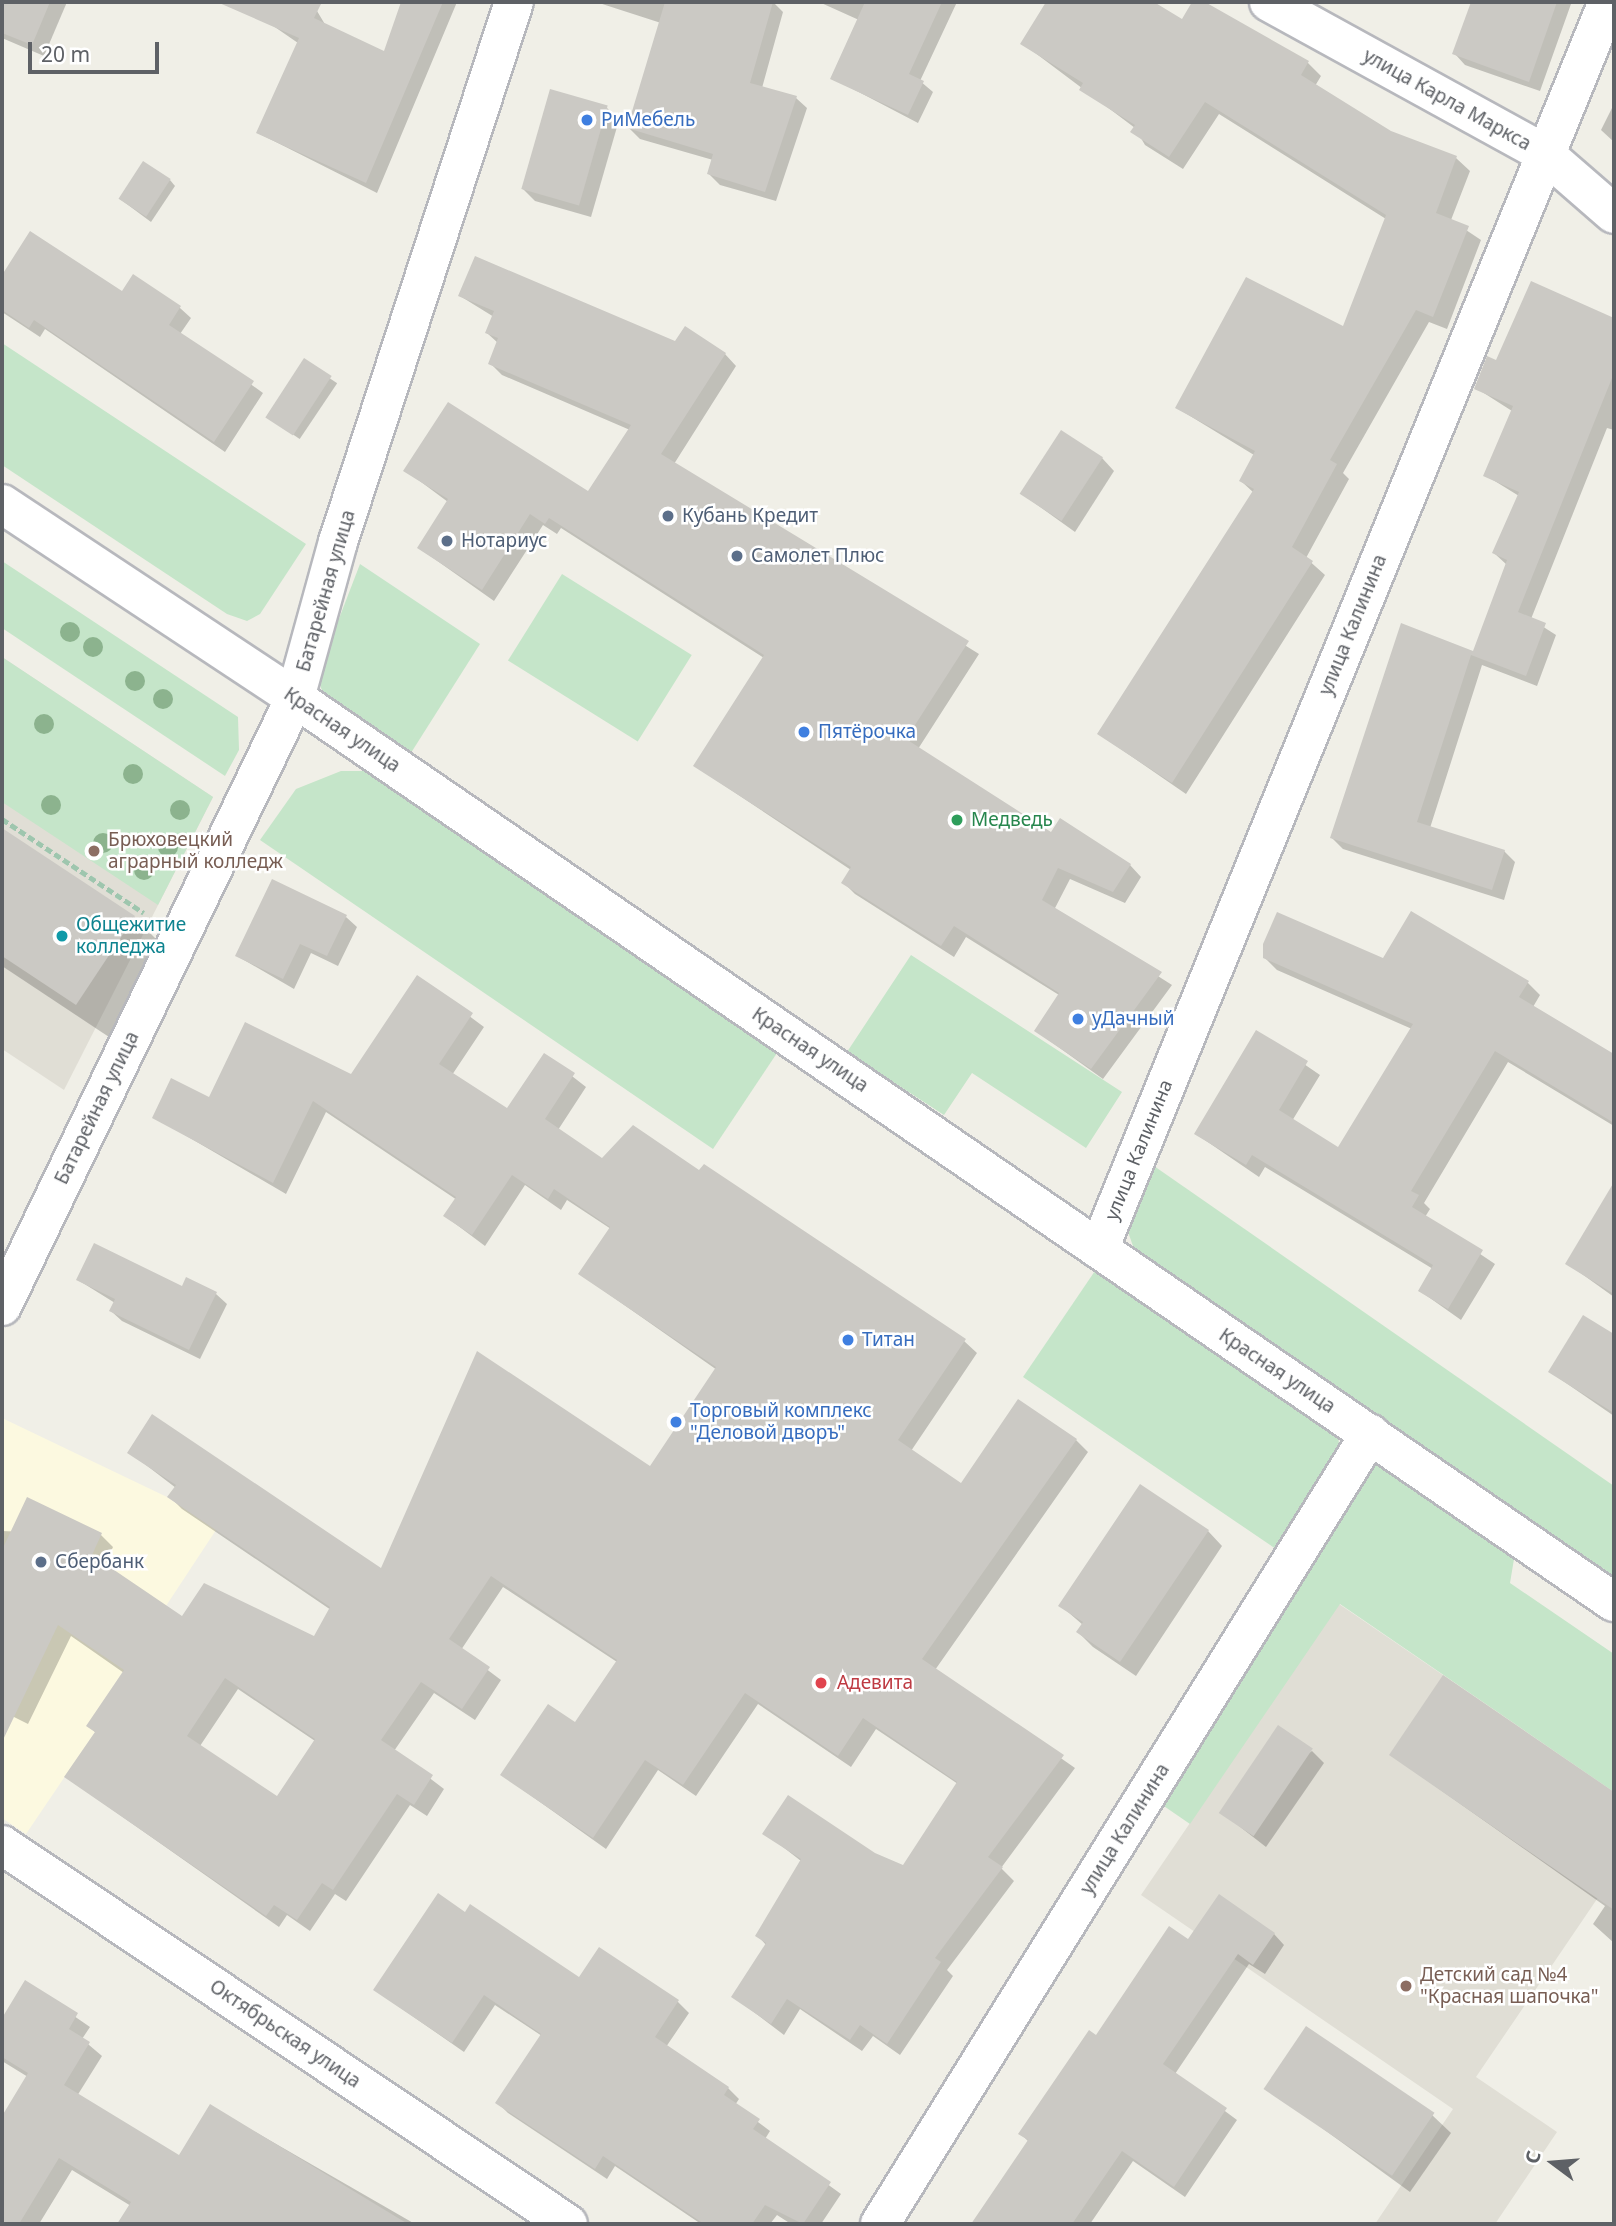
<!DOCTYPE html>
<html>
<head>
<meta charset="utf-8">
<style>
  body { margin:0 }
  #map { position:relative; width:1616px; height:2226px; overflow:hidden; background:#f0efe7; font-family:"Noto Sans",sans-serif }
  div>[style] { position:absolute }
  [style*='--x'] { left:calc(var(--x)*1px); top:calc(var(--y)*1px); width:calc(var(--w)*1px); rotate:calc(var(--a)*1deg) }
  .commercial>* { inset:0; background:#fcf9e0 }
  .education>* { inset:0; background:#e0ded5 }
  .green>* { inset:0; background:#c5e5c9; transform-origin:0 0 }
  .shadow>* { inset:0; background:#0003; transform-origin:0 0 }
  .building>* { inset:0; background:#cbc9c4; transform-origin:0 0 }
  .path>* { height:4.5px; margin-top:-2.25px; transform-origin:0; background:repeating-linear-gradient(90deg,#9ec6ae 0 7px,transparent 0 10.5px) }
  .roads { filter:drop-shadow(2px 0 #b7b8bd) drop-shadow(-2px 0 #b7b8bd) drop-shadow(0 2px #b7b8bd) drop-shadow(0 -2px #b7b8bd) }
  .minor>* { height:38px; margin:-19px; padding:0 19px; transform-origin:19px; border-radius:19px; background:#fff }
  .trees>* { width:20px; height:20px; margin:-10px; border-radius:50%; background:#8cb38e }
  .dots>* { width:19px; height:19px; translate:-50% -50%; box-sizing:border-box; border:4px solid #fff; border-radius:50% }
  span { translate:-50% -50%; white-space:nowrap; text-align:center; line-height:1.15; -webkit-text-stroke:5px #fff; paint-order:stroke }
  .street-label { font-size:19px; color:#5e6166 }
  .shop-label { font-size:19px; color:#366cbe }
  .left { translate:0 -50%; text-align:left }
  .service-label { font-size:19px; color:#4e5e75 }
  .leisure-label { font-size:19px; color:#27864d }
  .education-label { font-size:19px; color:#785e54 }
  .culture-label { font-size:19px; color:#0d838f }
  .health-label { font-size:19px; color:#be3a42 }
  .frame { position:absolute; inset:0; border:4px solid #5e6166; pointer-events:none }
  .north { position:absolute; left:1518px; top:2128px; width:70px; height:70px; -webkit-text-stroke:5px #fff; paint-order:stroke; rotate:286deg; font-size:19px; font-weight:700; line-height:28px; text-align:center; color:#5e6166 }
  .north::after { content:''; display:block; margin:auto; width:24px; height:32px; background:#5e6166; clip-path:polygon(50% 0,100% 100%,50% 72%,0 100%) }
  .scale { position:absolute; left:28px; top:42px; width:131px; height:32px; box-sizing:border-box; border:4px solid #5e6166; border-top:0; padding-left:9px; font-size:21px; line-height:24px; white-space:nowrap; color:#5e6166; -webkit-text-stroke:5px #fff; paint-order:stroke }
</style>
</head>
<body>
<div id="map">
  <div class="commercial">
    <div style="clip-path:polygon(2px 1418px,167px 1497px,216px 1530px,87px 1726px,95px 1732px,26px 1834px,2px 1818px)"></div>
  </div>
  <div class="education">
    <div style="clip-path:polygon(2px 657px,213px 797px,64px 1090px,2px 1049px)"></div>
    <div style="clip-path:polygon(1339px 1604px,1614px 1792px,1614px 1874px,1476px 2077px,1557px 2132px,1495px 2224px,1375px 2224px,1453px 2109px,1141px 1895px)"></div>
  </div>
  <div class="green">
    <div style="clip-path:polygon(2px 343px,306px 544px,260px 614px,247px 621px,227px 614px,2px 465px)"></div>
    <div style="clip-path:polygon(2px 561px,238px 717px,239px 750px,225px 776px,2px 628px)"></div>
    <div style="clip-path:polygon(360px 564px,480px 644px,409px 756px,325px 699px,320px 685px,320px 668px)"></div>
    <div style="left:562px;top:574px;width:153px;height:102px;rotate:32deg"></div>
    <div style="clip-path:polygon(2px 657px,213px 797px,158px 905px,2px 802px)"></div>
    <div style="clip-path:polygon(341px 771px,368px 771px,779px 1050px,713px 1149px,260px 840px,296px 789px)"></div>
    <div style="clip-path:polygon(911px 955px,1122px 1092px,1086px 1148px,972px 1073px,944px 1115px,847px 1052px)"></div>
    <div style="clip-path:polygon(1154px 1166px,1614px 1486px,1614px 1576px,1134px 1249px,1127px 1229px)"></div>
    <div style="clip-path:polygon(1099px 1265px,1337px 1430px,1340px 1450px,1276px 1549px,1023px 1377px)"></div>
    <div style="clip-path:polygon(1372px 1455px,1515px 1553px,1510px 1583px,1614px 1654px,1614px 1792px,1340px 1604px,1190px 1824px,1158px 1802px)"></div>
  </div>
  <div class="shadow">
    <div style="clip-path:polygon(2px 2px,67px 2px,44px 56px,2px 38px)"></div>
    <div style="clip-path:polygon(279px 2px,317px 11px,326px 26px,385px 54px,403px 2px,457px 2px,377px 193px,258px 133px,298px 43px,269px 23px)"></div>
    <div style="clip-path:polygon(596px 2px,773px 2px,783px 12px,762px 88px,796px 98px,807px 108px,776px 201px,720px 185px,709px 174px,713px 160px,640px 139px,629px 128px,661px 23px)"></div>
    <div style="clip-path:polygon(819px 2px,957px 2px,920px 81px,933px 92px,918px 123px,832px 78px,859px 20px)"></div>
    <div style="clip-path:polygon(1048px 2px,1151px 2px,1182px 21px,1194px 2px,1202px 2px,1308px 63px,1321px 76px,1315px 86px,1390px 132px,1456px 158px,1470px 171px,1451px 220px,1481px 240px,1447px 329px,1429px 322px,1343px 473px,1349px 479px,1306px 558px,1325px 575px,1186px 794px,1099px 734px,1254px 493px,1241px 481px,1254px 455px,1177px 408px,1344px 328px,1386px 219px,1219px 114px,1183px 169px,1145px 145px,1135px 128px,1022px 43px)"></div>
    <div style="clip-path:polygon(1473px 2px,1581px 2px,1571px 4px,1540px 91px,1465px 65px,1455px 54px)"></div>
    <div style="clip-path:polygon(1614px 104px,1614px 142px,1601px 130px)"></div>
    <div style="clip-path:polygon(607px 108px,619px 120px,591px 217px,535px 201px,522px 188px)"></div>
    <div style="clip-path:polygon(170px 180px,175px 186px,151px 222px,120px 199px)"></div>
    <div style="clip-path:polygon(31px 234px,122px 293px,133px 277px,180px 308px,191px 318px,180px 334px,263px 393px,225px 452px,45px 329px,40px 337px,2px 312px,2px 278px)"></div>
    <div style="clip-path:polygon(1531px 283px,1614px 320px,1614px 430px,1607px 428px,1531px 619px,1556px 635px,1537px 686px,1482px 665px,1430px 828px,1504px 851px,1515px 862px,1504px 900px,1343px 849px,1332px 838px,1402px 626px,1474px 653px,1507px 565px,1494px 553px,1519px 496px,1485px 475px,1512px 411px,1476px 388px,1496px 362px)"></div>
    <div style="clip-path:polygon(460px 296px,725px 354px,736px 366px,674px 464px,979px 654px,918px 749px,1051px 834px,1130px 865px,1141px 877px,1125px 903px,1070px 879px,1054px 910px,1172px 985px,1103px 1079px,1036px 1031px,1059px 995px,966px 937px,954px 957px,855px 894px,843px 882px,851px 870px,695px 766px,764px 658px,561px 528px,557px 534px,543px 525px,494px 601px,419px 548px,448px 502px,405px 470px,589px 494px,630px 430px,502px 375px,490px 363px,498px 343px,487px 333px,494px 317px)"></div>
    <div style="left:304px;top:361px;width:40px;height:67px;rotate:34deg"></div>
    <div style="clip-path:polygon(1102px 458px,1114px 471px,1075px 532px,1022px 494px)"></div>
    <div style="clip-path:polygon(2px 830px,134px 917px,167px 950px,109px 1037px,2px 966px)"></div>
    <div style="clip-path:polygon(346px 917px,357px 927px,338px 966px,311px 953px,294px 989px,237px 956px)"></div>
    <div style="clip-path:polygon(1265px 958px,1384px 961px,1528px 983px,1540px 995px,1533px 1007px,1614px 1056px,1614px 1126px,1508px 1062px,1424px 1203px,1430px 1209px,1425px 1217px,1495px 1264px,1461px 1320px,1420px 1291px,1433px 1269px,1265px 1167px,1259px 1177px,1196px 1134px,1257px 1032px,1320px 1075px,1292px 1121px,1339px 1149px,1412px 1029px,1277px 970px)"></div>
    <div style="clip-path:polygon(evenodd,418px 978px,484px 1027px,452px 1075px,507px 1110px,545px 1055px,586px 1087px,558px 1130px,603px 1160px,700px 1173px,964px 1341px,977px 1353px,911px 1451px,962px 1486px,1076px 1440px,1088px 1452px,935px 1670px,1075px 1768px,1001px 1868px,1014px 1881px,947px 1970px,953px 1976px,900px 2055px,873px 2036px,862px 2051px,800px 2009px,784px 2035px,734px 1997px,767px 1946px,757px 1935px,801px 1861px,765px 1833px,904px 1867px,958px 1784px,876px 1729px,851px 1767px,758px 1704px,696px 1796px,658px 1770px,606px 1849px,502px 1775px,575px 1724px,617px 1662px,503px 1587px,461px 1650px,501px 1680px,475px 1720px,434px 1693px,394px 1751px,444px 1789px,427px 1816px,410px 1805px,346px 1901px,335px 1894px,310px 1931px,287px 1915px,279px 1927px,66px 1777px,96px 1733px,89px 1726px,124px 1673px,71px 1636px,28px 1724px,2px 1711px,2px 1531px,101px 1535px,113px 1547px,105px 1565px,183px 1618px,315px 1638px,331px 1610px,182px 1509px,170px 1497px,176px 1488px,129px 1452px,382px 1570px,650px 1469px,717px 1370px,580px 1274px,611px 1229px,567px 1200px,561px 1210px,525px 1185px,485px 1246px,445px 1216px,457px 1200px,326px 1112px,286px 1194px,154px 1117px,210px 1099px,352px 1076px,418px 978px,238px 1689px,315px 1741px,277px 1798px,200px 1746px,238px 1689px)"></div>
    <div style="clip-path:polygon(1607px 1197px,1614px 1202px,1614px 1297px,1568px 1264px)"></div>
    <div style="clip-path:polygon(78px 1280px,182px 1288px,216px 1294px,227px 1304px,200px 1359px,122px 1321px,111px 1311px,115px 1303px)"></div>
    <div style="clip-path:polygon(1583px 1317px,1614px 1336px,1614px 1416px,1550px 1372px)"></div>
    <div style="clip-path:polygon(1208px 1531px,1222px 1546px,1136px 1676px,1093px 1647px,1078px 1632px,1083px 1625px,1061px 1606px)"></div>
    <div style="clip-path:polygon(1443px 1678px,1614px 1794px,1614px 1943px,1593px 1924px,1605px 1906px,1391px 1755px)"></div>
    <div style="clip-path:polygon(1312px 1751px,1324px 1763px,1266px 1847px,1221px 1812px)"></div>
    <div style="clip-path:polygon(465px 1914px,580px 1979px,678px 2002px,689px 2013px,666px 2047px,728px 2088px,739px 2099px,735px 2105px,770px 2131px,765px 2139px,841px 2194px,821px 2224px,791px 2224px,777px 2215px,770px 2224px,701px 2224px,615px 2166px,607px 2179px,508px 2113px,497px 2102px,542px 2036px,495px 2005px,464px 2052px,375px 1990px)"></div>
    <div style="clip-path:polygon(1274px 1934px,1284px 1945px,1265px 1974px,1249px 1964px,1175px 2074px,1237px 2120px,1185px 2197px,1133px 2161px,1090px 2224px,976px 2224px,1029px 2142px,1020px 2133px,1096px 2037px,1189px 1941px)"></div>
    <div style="clip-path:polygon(26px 1983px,90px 2027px,82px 2039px,102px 2056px,77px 2096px,180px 2158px,210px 2106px,415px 2224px,242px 2224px,226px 2215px,220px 2224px,119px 2224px,131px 2206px,72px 2170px,39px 2224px,2px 2224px,2px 2120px,28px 2077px,2px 2061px,2px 2022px)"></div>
    <div style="clip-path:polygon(1267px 2088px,1432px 2115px,1451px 2133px,1410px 2192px)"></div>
  </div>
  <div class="building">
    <div style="clip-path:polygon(2px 2px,50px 2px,32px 45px,2px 33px)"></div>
    <div style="clip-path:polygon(217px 2px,322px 2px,314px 18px,384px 51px,401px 2px,443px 2px,366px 183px,256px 133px,299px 38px)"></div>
    <div style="clip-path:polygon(665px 2px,773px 2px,750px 83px,797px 96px,765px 192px,707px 174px,713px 154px,627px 128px)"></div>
    <div style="clip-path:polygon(865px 2px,942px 2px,909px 74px,924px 81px,908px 115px,830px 79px)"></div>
    <div style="clip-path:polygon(1046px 2px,1154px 2px,1182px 19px,1192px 2px,1205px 2px,1309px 61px,1301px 75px,1391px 131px,1457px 156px,1436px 213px,1469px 226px,1433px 317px,1416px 310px,1330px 460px,1337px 464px,1292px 547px,1313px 561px,1172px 783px,1097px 734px,1254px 489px,1239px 481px,1255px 451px,1175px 408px,1246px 277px,1343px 326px,1386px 215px,1205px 102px,1169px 157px,1130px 132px,1135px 125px,1079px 90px,1083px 83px,1020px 44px)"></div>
    <div style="clip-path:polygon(1471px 2px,1557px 2px,1529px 82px,1452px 54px)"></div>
    <div style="left:550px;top:89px;width:60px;height:104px;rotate:16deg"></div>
    <div style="left:143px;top:161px;width:33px;height:45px;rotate:33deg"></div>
    <div style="clip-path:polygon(30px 231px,122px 291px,133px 274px,181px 306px,169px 325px,254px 381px,214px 442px,34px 320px,29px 328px,2px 310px,2px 275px)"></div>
    <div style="clip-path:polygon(475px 256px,675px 341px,685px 326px,726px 353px,661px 454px,969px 641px,906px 739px,1051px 832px,1060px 818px,1131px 864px,1113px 892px,1058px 868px,1042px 900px,1162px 972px,1091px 1069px,1034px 1031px,1059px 993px,954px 926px,941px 946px,841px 883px,851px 867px,693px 766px,764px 655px,549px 518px,545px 524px,530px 514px,482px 590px,417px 548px,448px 499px,403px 471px,448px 402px,588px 491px,631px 425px,488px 364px,498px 338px,485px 333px,494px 311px,458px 296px)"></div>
    <div style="clip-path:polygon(1531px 281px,1614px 318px,1614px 373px,1518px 612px,1546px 623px,1526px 676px,1471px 655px,1417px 822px,1505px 850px,1492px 890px,1330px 838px,1401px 623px,1473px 651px,1507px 560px,1492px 553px,1519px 492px,1483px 476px,1513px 406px,1474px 389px,1487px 356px,1496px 360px)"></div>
    <div style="left:304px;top:358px;width:33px;height:71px;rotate:33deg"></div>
    <div style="left:1061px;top:430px;width:50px;height:76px;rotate:33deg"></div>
    <div style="clip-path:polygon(2px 828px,135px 916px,76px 1005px,2px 956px)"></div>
    <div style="clip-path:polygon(272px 879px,347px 915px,327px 956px,300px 944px,283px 979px,235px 956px)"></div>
    <div style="clip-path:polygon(1411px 911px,1529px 981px,1519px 997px,1614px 1054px,1614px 1123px,1495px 1051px,1411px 1191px,1419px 1195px,1412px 1207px,1483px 1250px,1448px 1309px,1418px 1291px,1433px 1265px,1252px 1155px,1246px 1165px,1194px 1134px,1256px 1030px,1308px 1061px,1279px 1110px,1338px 1147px,1413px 1024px,1263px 958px,1263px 944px,1277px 912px,1383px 958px)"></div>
    <div style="clip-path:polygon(evenodd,417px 975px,473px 1013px,439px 1064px,507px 1108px,544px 1053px,575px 1073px,545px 1119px,602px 1158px,633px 1125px,699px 1170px,704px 1164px,966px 1339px,898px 1440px,961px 1483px,1018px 1399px,1077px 1439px,922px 1659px,1064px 1755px,988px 1857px,1003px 1867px,935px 1958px,941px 1962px,887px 2044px,860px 2025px,850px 2040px,787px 1999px,771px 2024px,731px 1997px,766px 1943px,755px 1936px,801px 1859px,762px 1834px,788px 1795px,875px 1853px,903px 1865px,957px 1782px,863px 1718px,838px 1756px,745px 1693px,683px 1785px,645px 1760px,593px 1838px,500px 1775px,548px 1704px,575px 1722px,617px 1660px,491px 1576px,449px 1639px,490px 1667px,462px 1709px,421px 1682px,381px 1740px,433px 1775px,414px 1805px,397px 1794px,333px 1890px,322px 1883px,297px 1920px,274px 1905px,266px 1916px,64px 1777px,95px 1732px,86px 1726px,124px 1670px,58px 1625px,2px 1742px,2px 1550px,27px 1497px,102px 1533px,92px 1555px,182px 1616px,204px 1583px,314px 1636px,330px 1607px,167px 1497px,176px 1485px,127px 1453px,152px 1414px,381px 1568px,477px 1351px,650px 1466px,716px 1367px,578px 1274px,610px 1227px,554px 1189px,548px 1199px,512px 1175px,472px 1235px,443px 1216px,456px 1197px,313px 1101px,273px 1183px,152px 1118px,171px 1078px,209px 1097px,245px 1022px,351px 1074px,417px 975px,225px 1678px,315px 1739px,277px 1796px,187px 1736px,225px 1678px)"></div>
    <div style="clip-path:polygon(1614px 1182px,1614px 1294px,1565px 1264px)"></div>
    <div style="clip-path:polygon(94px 1243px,182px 1286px,186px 1277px,217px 1292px,189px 1350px,109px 1311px,115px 1299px,76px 1280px)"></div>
    <div style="clip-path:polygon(1583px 1315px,1614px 1334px,1614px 1413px,1548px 1372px)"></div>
    <div style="clip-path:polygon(1140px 1484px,1209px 1530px,1120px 1662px,1076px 1632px,1083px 1622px,1058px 1606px)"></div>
    <div style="clip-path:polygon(1443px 1675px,1614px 1792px,1614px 1910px,1389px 1755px)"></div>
    <div style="left:1278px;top:1725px;width:42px;height:106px;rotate:34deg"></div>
    <div style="clip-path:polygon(438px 1893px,465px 1912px,470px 1904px,579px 1977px,599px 1947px,679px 2000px,655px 2037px,729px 2087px,724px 2095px,760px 2119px,753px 2129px,831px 2182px,803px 2224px,765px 2205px,752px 2224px,704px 2224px,603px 2156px,595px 2169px,495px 2103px,541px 2034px,484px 1995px,452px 2043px,373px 1990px)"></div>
    <div style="clip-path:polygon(1219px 1894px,1275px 1933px,1253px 1965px,1238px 1954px,1163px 2064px,1227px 2108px,1174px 2187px,1122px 2151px,1072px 2224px,971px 2224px,1028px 2140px,1018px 2134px,1089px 2030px,1096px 2035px,1169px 1926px,1188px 1939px)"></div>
    <div style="clip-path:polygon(25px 1980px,78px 2013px,69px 2029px,90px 2042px,64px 2085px,179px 2155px,210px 2104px,408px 2224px,117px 2224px,131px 2202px,59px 2158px,19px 2224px,2px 2224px,2px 2116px,28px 2073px,2px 2057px,2px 2018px)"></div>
    <div style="left:1306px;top:2026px;width:155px;height:76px;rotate:34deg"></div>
  </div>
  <div class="path">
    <div style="--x:2;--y:819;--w:170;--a:33.5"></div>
  </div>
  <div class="roads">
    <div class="minor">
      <div style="--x:1269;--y:2;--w:315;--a:28.8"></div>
      <div style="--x:1545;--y:154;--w:91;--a:41"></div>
      <div style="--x:2;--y:504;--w:351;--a:33.5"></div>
      <div style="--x:295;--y:698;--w:1599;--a:34.43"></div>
      <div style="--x:1099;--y:1249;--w:1347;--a:-67.8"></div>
      <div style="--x:2;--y:1306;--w:675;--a:-64.27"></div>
      <div style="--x:295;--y:698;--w:162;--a:-74.6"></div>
      <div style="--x:338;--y:542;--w:568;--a:-71.95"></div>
      <div style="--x:2;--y:1845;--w:681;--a:33.81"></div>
      <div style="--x:880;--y:2224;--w:930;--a:-58.19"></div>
    </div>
  </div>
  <div class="trees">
    <div style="left:70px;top:632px"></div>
    <div style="left:93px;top:647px"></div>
    <div style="left:135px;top:681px"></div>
    <div style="left:163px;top:699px"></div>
    <div style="left:44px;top:724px"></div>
    <div style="left:133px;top:774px"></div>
    <div style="left:51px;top:805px"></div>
    <div style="left:180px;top:810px"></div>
    <div style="left:103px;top:843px"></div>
    <div style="left:168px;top:847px"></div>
    <div style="left:144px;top:870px"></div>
  </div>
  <div class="dots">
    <div style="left:587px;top:120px;background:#3f7fe0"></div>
    <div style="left:668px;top:516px;background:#5c6f8a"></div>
    <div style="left:447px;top:541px;background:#5c6f8a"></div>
    <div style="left:737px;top:556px;background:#5c6f8a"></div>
    <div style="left:804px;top:732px;background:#3f7fe0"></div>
    <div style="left:957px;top:820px;background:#2e9e5b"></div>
    <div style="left:94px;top:851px;background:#8d6e63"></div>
    <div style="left:62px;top:936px;background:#0f9aa8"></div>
    <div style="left:1078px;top:1019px;background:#3f7fe0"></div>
    <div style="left:848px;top:1340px;background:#3f7fe0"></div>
    <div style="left:676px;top:1422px;background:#3f7fe0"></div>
    <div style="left:41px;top:1562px;background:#5c6f8a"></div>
    <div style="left:821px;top:1683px;background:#e0444e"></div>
    <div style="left:1406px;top:1986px;background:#8d6e63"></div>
  </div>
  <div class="street-label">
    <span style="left:1447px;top:100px;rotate:29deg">улица Карла Маркса</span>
    <span style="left:326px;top:591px;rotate:-74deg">Батарейная улица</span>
    <span style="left:1353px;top:625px;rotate:-68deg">улица Калинина</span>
    <span style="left:342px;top:730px;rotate:34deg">Красная улица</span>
    <span style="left:810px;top:1050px;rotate:34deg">Красная улица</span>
    <span style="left:97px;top:1108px;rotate:-64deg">Батарейная улица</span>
    <span style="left:1139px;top:1150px;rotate:-68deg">улица Калинина</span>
    <span style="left:1277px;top:1371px;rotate:34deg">Красная улица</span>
    <span style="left:1125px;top:1829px;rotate:-58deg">улица Калинина</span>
    <span style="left:285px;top:2034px;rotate:34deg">Октябрьская улица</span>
  </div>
  <div class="shop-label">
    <span class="left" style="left:601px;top:120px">РиМебель</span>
    <span class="left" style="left:818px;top:732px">Пятёрочка</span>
    <span class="left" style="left:1092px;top:1019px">уДачный</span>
    <span class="left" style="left:862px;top:1340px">Титан</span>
    <span class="left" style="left:690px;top:1422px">Торговый комплекс<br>"Деловой дворъ"</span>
  </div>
  <div class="service-label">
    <span class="left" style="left:682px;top:516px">Кубань Кредит</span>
    <span class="left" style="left:461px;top:541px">Нотариус</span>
    <span class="left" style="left:751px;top:556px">Самолет Плюс</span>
    <span class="left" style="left:55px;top:1562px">Сбербанк</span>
  </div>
  <div class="leisure-label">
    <span class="left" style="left:971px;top:820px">Медведь</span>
  </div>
  <div class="education-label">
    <span class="left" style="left:108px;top:851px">Брюховецкий<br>аграрный колледж</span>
    <span class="left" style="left:1420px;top:1986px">Детский сад №4<br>"Красная шапочка"</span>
  </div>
  <div class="culture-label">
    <span class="left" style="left:76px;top:936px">Общежитие<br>колледжа</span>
  </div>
  <div class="health-label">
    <span class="left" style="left:837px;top:1683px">Адевита</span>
  </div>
  <div class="frame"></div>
  <div class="north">С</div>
  <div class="scale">20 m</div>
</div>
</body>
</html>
